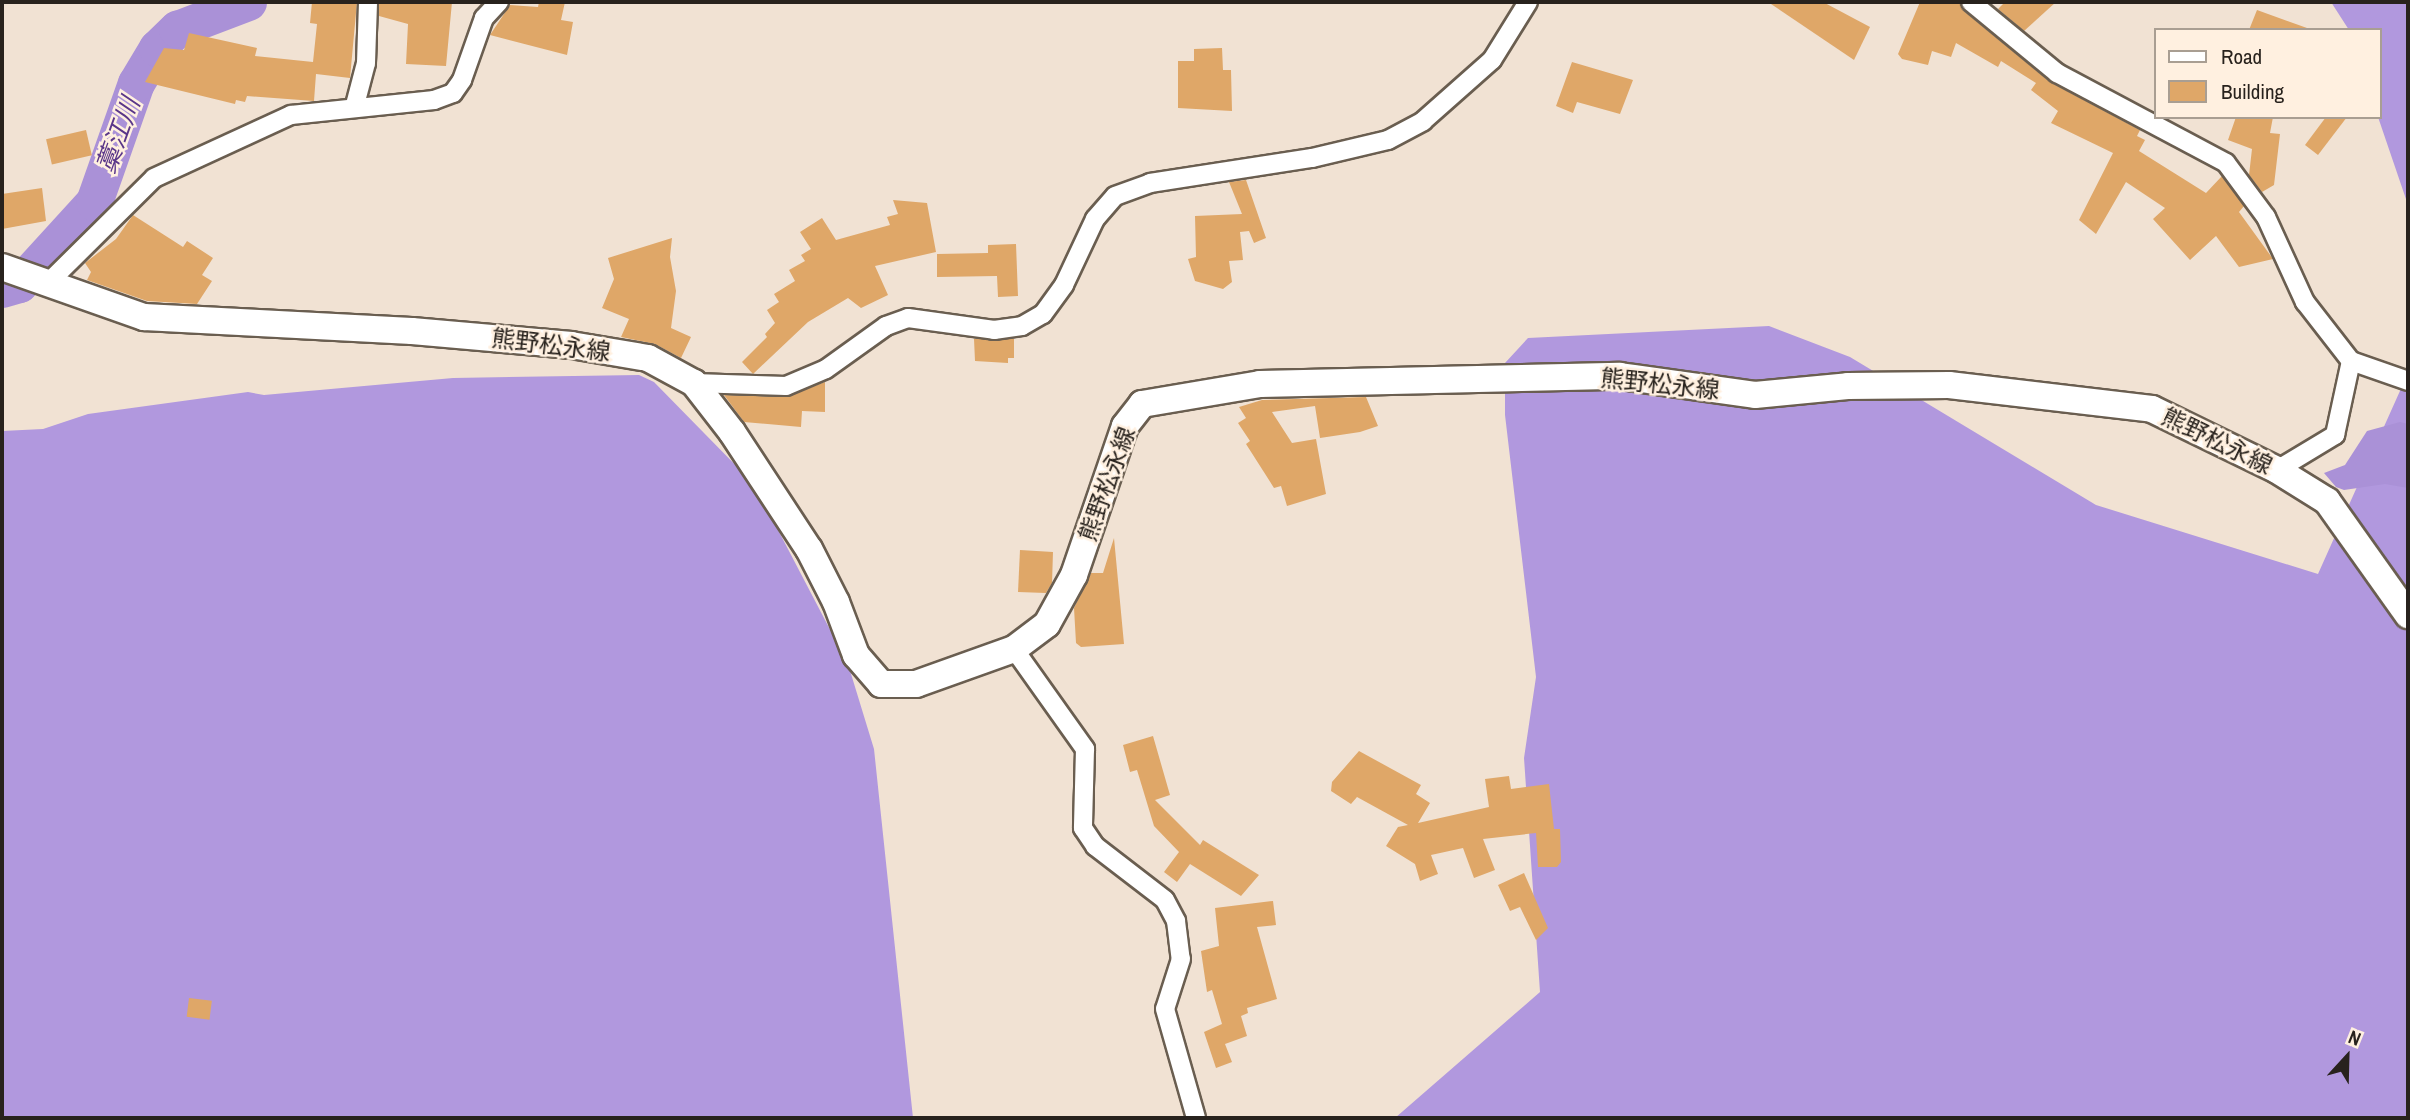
<!DOCTYPE html>
<html>
<head>
<meta charset="utf-8">
<style>
  body { margin:0 }
  #map { position:relative; width:2410px; height:1120px; overflow:hidden; background:#f1e2d3; font-family:"Archivo Narrow","Noto Sans JP",sans-serif }
  div>[style] { position:absolute }
  [style*='--x'] { left:calc(var(--x)*1px); top:calc(var(--y)*1px); width:calc(var(--w)*1px); rotate:calc(var(--a)*1deg) }
  .forest>* { inset:0; background:#b198de }
  .water>* { inset:0; background:#aa91d7 }
  .river>* { height:37px; margin:-18.5px; padding:0 18.5px; transform-origin:18.5px; border-radius:18.5px; background:#aa91d7 }
  .building>* { inset:0; background:#dfa768; transform-origin:0 0 }
  .roads { filter:drop-shadow(2px 0 #6a5e50) drop-shadow(-2px 0 #6a5e50) drop-shadow(0 2px #6a5e50) drop-shadow(0 -2px #6a5e50) }
  .minor>* { height:18px; margin:-9px; padding:0 9px; transform-origin:9px; border-radius:9px; background:#fff }
  .secondary>* { height:26px; margin:-13px; padding:0 13px; transform-origin:13px; border-radius:13px; background:#fff }
  span { translate:-50% -50%; white-space:nowrap; text-align:center; line-height:1.15; -webkit-text-stroke:5px #fff0e0; paint-order:stroke }
  .street-label { font-size:24px; color:#28221d }
  .water-label { font-size:26px; color:#5a3689; font-style:italic }
  .frame { position:absolute; inset:0; border:4px solid #28221d; pointer-events:none }
  .legend { position:absolute; left:2154px; top:28px; width:228px; height:91px; box-sizing:border-box; background:#fff0e0; border:2px solid #a99e92; margin:0; padding:9px 12px; list-style:none; font-size:21px; color:#28221d }
  .legend li { display:flex; align-items:center; gap:14px; height:35px }
  .legend b { width:35px; border:2px solid #a99e92 }
  .north { position:absolute; left:2312px; top:1022px; width:70px; height:70px; -webkit-text-stroke:5px #fff0e0; paint-order:stroke; rotate:22deg; font-size:19px; font-weight:700; line-height:28px; text-align:center; color:#28221d }
  .north::after { content:''; display:block; margin:auto; width:24px; height:32px; background:#28221d; clip-path:polygon(50% 0,100% 100%,50% 72%,0 100%) }
</style>
</head>
<body>
<div id="map">
  <div class="forest">
    <div style="clip-path:polygon(2331px 2px,2408px 2px,2408px 205px,2378px 117px,2380px 30px,2349px 30px)"></div>
    <div style="clip-path:polygon(1769px 326px,1850px 357px,2096px 505px,2318px 574px,2408px 373px,2408px 1118px,1395px 1118px,1540px 992px,1524px 758px,1536px 677px,1505px 415px,1505px 363px,1528px 338px)"></div>
    <div style="clip-path:polygon(639px 375px,654px 382px,754px 484px,848px 664px,874px 749px,913px 1118px,2px 1118px,2px 431px,43px 429px,88px 414px,248px 392px,264px 395px,453px 378px)"></div>
  </div>
  <div class="water">
    <div style="clip-path:polygon(2400px 422px,2408px 424px,2408px 488px,2385px 484px,2344px 490px,2336px 487px,2324px 473px,2345px 465px,2367px 431px)"></div>
  </div>
  <div class="river">
    <div style="--x:2;--y:289;--w:18;--a:-16"></div>
    <div style="--x:19;--y:284;--w:111;--a:-47.6"></div>
    <div style="--x:94;--y:202;--w:126;--a:-70.6"></div>
    <div style="--x:136;--y:83;--w:41;--a:-59"></div>
    <div style="--x:157;--y:48;--w:28;--a:-44"></div>
    <div style="--x:177;--y:29;--w:76;--a:-20.8"></div>
  </div>
  <div class="building">
    <div style="clip-path:polygon(312px 2px,357px 2px,350px 78px,316px 74px,314px 101px,247px 96px,245px 102px,236px 100px,235px 104px,145px 82px,164px 48px,184px 50px,189px 33px,257px 48px,255px 56px,313px 62px,317px 24px,310px 23px)"></div>
    <div style="clip-path:polygon(379px 2px,452px 2px,446px 66px,406px 64px,408px 24px,379px 16px)"></div>
    <div style="clip-path:polygon(539px 2px,565px 2px,561px 20px,573px 22px,567px 55px,490px 35px,510px 5px,538px 7px)"></div>
    <div style="clip-path:polygon(1768px 2px,1823px 2px,1870px 27px,1854px 60px)"></div>
    <div style="clip-path:polygon(1920px 2px,1960px 2px,1964px 11px,2050px 82px,2140px 130px,2137px 136px,2145px 140px,2139px 151px,2206px 193px,2222px 176px,2244px 206px,2239px 212px,2273px 259px,2239px 267px,2216px 236px,2190px 260px,2153px 219px,2165px 208px,2126px 182px,2096px 234px,2079px 220px,2113px 153px,2051px 123px,2058px 111px,2031px 90px,2036px 83px,2001px 61px,1998px 67px,1956px 43px,1951px 57px,1932px 51px,1928px 65px,1902px 59px,1898px 54px)"></div>
    <div style="clip-path:polygon(2005px 2px,2056px 2px,2024px 31px,1998px 9px)"></div>
    <div style="clip-path:polygon(2257px 10px,2307px 28px,2306px 30px,2249px 30px)"></div>
    <div style="clip-path:polygon(1222px 48px,1223px 70px,1231px 70px,1232px 111px,1178px 108px,1178px 61px,1194px 61px,1194px 49px)"></div>
    <div style="clip-path:polygon(1572px 62px,1633px 80px,1620px 114px,1577px 102px,1573px 113px,1556px 106px)"></div>
    <div style="clip-path:polygon(2236px 117px,2273px 117px,2270px 133px,2280px 134px,2274px 185px,2262px 192px,2249px 175px,2252px 149px,2228px 140px)"></div>
    <div style="clip-path:polygon(2326px 117px,2347px 117px,2318px 155px,2305px 145px)"></div>
    <div style="left:86px;top:130px;width:26px;height:41px;rotate:77deg"></div>
    <div style="clip-path:polygon(1246px 180px,1266px 238px,1254px 243px,1249px 231px,1240px 232px,1243px 260px,1229px 261px,1232px 282px,1223px 289px,1195px 281px,1188px 259px,1196px 257px,1195px 216px,1242px 214px,1229px 182px)"></div>
    <div style="clip-path:polygon(42px 188px,46px 221px,2px 229px,2px 194px)"></div>
    <div style="clip-path:polygon(893px 200px,927px 203px,936px 252px,875px 266px,888px 295px,861px 308px,848px 298px,808px 322px,753px 374px,742px 362px,767px 337px,765px 334px,775px 323px,767px 310px,779px 302px,774px 294px,795px 281px,789px 270px,805px 261px,801px 255px,811px 249px,800px 232px,822px 218px,836px 240px,890px 225px,887px 217px,898px 214px)"></div>
    <div style="clip-path:polygon(133px 215px,183px 247px,187px 241px,213px 258px,202px 275px,212px 281px,197px 304px,147px 301px,87px 280px,91px 272px,85px 263px,116px 239px)"></div>
    <div style="clip-path:polygon(672px 238px,670px 257px,676px 291px,671px 328px,691px 337px,681px 358px,655px 344px,621px 337px,629px 319px,602px 308px,614px 279px,608px 258px)"></div>
    <div style="clip-path:polygon(1016px 244px,1018px 296px,998px 297px,997px 276px,937px 277px,937px 254px,988px 253px,988px 245px)"></div>
    <div style="clip-path:polygon(974px 339px,1014px 339px,1014px 358px,1008px 358px,1008px 363px,975px 361px)"></div>
    <div style="clip-path:polygon(825px 382px,825px 412px,802px 411px,801px 427px,744px 422px,724px 395px,786px 397px)"></div>
    <div style="clip-path:polygon(1366px 397px,1378px 426px,1360px 432px,1320px 438px,1315px 406px,1272px 412px,1292px 443px,1316px 439px,1326px 494px,1287px 506px,1281px 486px,1274px 488px,1246px 444px,1250px 441px,1238px 423px,1246px 418px,1239px 407px,1262px 400px)"></div>
    <div style="clip-path:polygon(1114px 538px,1124px 644px,1081px 647px,1076px 643px,1074px 608px,1091px 573px,1103px 573px)"></div>
    <div style="clip-path:polygon(1020px 550px,1053px 552px,1052px 583px,1046px 593px,1018px 592px)"></div>
    <div style="clip-path:polygon(1153px 736px,1170px 795px,1155px 800px,1200px 845px,1203px 840px,1259px 875px,1241px 896px,1190px 864px,1177px 882px,1164px 872px,1179px 852px,1154px 826px,1137px 770px,1130px 772px,1123px 745px)"></div>
    <div style="clip-path:polygon(1359px 751px,1421px 785px,1416px 794px,1430px 803px,1418px 823px,1489px 807px,1485px 779px,1509px 776px,1511px 789px,1549px 784px,1554px 829px,1560px 829px,1561px 862px,1557px 867px,1538px 867px,1536px 833px,1483px 839px,1495px 870px,1474px 878px,1463px 848px,1431px 855px,1438px 874px,1420px 881px,1415px 864px,1386px 846px,1398px 827px,1408px 825px,1357px 797px,1351px 804px,1331px 791px,1332px 782px)"></div>
    <div style="clip-path:polygon(1524px 873px,1548px 928px,1536px 940px,1520px 907px,1510px 911px,1498px 885px)"></div>
    <div style="clip-path:polygon(1273px 901px,1276px 925px,1257px 927px,1277px 999px,1247px 1008px,1248px 1013px,1241px 1016px,1247px 1036px,1225px 1044px,1232px 1062px,1216px 1068px,1204px 1032px,1222px 1024px,1212px 990px,1207px 992px,1201px 951px,1219px 946px,1215px 908px)"></div>
    <div style="left:189px;top:998px;width:23px;height:19px;rotate:7deg"></div>
  </div>
  <div class="roads">
    <div class="minor">
      <div style="--x:1971;--y:2;--w:112;--a:39.5"></div>
      <div style="--x:2057;--y:73;--w:191;--a:28"></div>
      <div style="--x:2226;--y:163;--w:67;--a:53.5"></div>
      <div style="--x:2266;--y:217;--w:94;--a:65.4"></div>
      <div style="--x:2305;--y:302;--w:75;--a:52.1"></div>
      <div style="--x:2351;--y:361;--w:60;--a:19.3"></div>
      <div style="--x:355;--y:105;--w:43;--a:-75.3"></div>
      <div style="--x:366;--y:63;--w:61;--a:-88.1"></div>
      <div style="--x:48;--y:283;--w:149;--a:-44.7"></div>
      <div style="--x:154;--y:178;--w:151;--a:-24.7"></div>
      <div style="--x:291;--y:115;--w:144;--a:-6"></div>
      <div style="--x:434;--y:100;--w:20;--a:-20"></div>
      <div style="--x:453;--y:93;--w:16;--a:-55"></div>
      <div style="--x:462;--y:80;--w:66;--a:-70.5"></div>
      <div style="--x:484;--y:18;--w:22;--a:-47"></div>
      <div style="--x:694;--y:383;--w:92;--a:1.9"></div>
      <div style="--x:786;--y:386;--w:43;--a:-23"></div>
      <div style="--x:826;--y:369;--w:74;--a:-35.6"></div>
      <div style="--x:886;--y:326;--w:23;--a:-20"></div>
      <div style="--x:908;--y:318;--w:87;--a:7.9"></div>
      <div style="--x:994;--y:330;--w:28;--a:-8"></div>
      <div style="--x:1022;--y:326;--w:24;--a:-30"></div>
      <div style="--x:1043;--y:314;--w:36;--a:-54"></div>
      <div style="--x:1064;--y:285;--w:73;--a:-64.8"></div>
      <div style="--x:1095;--y:219;--w:30;--a:-49"></div>
      <div style="--x:1115;--y:196;--w:37;--a:-20"></div>
      <div style="--x:1150;--y:183;--w:164;--a:-8.8"></div>
      <div style="--x:1312;--y:158;--w:78;--a:-13.3"></div>
      <div style="--x:1388;--y:140;--w:40;--a:-28"></div>
      <div style="--x:1423;--y:121;--w:92;--a:-41.5"></div>
      <div style="--x:1492;--y:60;--w:68;--a:-58.2"></div>
      <div style="--x:2277;--y:470;--w:68;--a:-31.1"></div>
      <div style="--x:2335;--y:435;--w:76;--a:-77.8"></div>
      <div style="--x:1014;--y:649;--w:123;--a:54.6"></div>
      <div style="--x:1085;--y:749;--w:79;--a:91.5"></div>
      <div style="--x:1083;--y:828;--w:22;--a:56"></div>
      <div style="--x:1095;--y:846;--w:88;--a:37.6"></div>
      <div style="--x:1165;--y:900;--w:24;--a:62"></div>
      <div style="--x:1176;--y:921;--w:38;--a:83"></div>
      <div style="--x:1181;--y:959;--w:52;--a:107.7"></div>
      <div style="--x:1165;--y:1009;--w:113;--a:74.1"></div>
    </div>
    <div class="secondary">
      <div style="--x:2;--y:267;--w:151;--a:19.4"></div>
      <div style="--x:144;--y:317;--w:268;--a:3"></div>
      <div style="--x:412;--y:331;--w:160;--a:5"></div>
      <div style="--x:571;--y:345;--w:78;--a:9.6"></div>
      <div style="--x:648;--y:358;--w:52;--a:28.5"></div>
      <div style="--x:694;--y:383;--w:62;--a:52.2"></div>
      <div style="--x:732;--y:432;--w:140;--a:56.7"></div>
      <div style="--x:809;--y:549;--w:59;--a:63"></div>
      <div style="--x:836;--y:602;--w:57;--a:69.3"></div>
      <div style="--x:856;--y:655;--w:38;--a:49"></div>
      <div style="--x:881;--y:684;--w:35;--a:0"></div>
      <div style="--x:916;--y:684;--w:104;--a:-19.7"></div>
      <div style="--x:1014;--y:649;--w:41;--a:-37.1"></div>
      <div style="--x:1047;--y:624;--w:56;--a:-61.1"></div>
      <div style="--x:1074;--y:575;--w:157;--a:-71.1"></div>
      <div style="--x:1125;--y:426;--w:28;--a:-52"></div>
      <div style="--x:1142;--y:404;--w:120;--a:-9.6"></div>
      <div style="--x:1260;--y:384;--w:360;--a:-1.3"></div>
      <div style="--x:1620;--y:376;--w:136;--a:8"></div>
      <div style="--x:1755;--y:395;--w:93;--a:-5.5"></div>
      <div style="--x:1848;--y:386;--w:101;--a:-0.6"></div>
      <div style="--x:1949;--y:385;--w:204;--a:6.7"></div>
      <div style="--x:2152;--y:409;--w:139;--a:26"></div>
      <div style="--x:2277;--y:470;--w:59;--a:31.8"></div>
      <div style="--x:2327;--y:501;--w:140;--a:54.6"></div>
    </div>
  </div>
  <div class="street-label">
    <span style="left:551px;top:345px;rotate:7deg">熊野松永線</span>
    <span style="left:1660px;top:384px;rotate:6deg">熊野松永線</span>
    <span style="left:2217px;top:441px;rotate:26deg">熊野松永線</span>
    <span style="left:1107px;top:484px;rotate:-70deg">熊野松永線</span>
  </div>
  <div class="water-label">
    <span style="left:118px;top:135px;rotate:-70deg">藁江川</span>
  </div>
  <div class="frame"></div>
  <ul class="legend">
  <li><b style="height:9px;background:#fff"></b>Road</li>
  <li><b style="height:19px;background:#dfa768"></b>Building</li>
  </ul>
  <div class="north">N</div>
</div>
</body>
</html>
